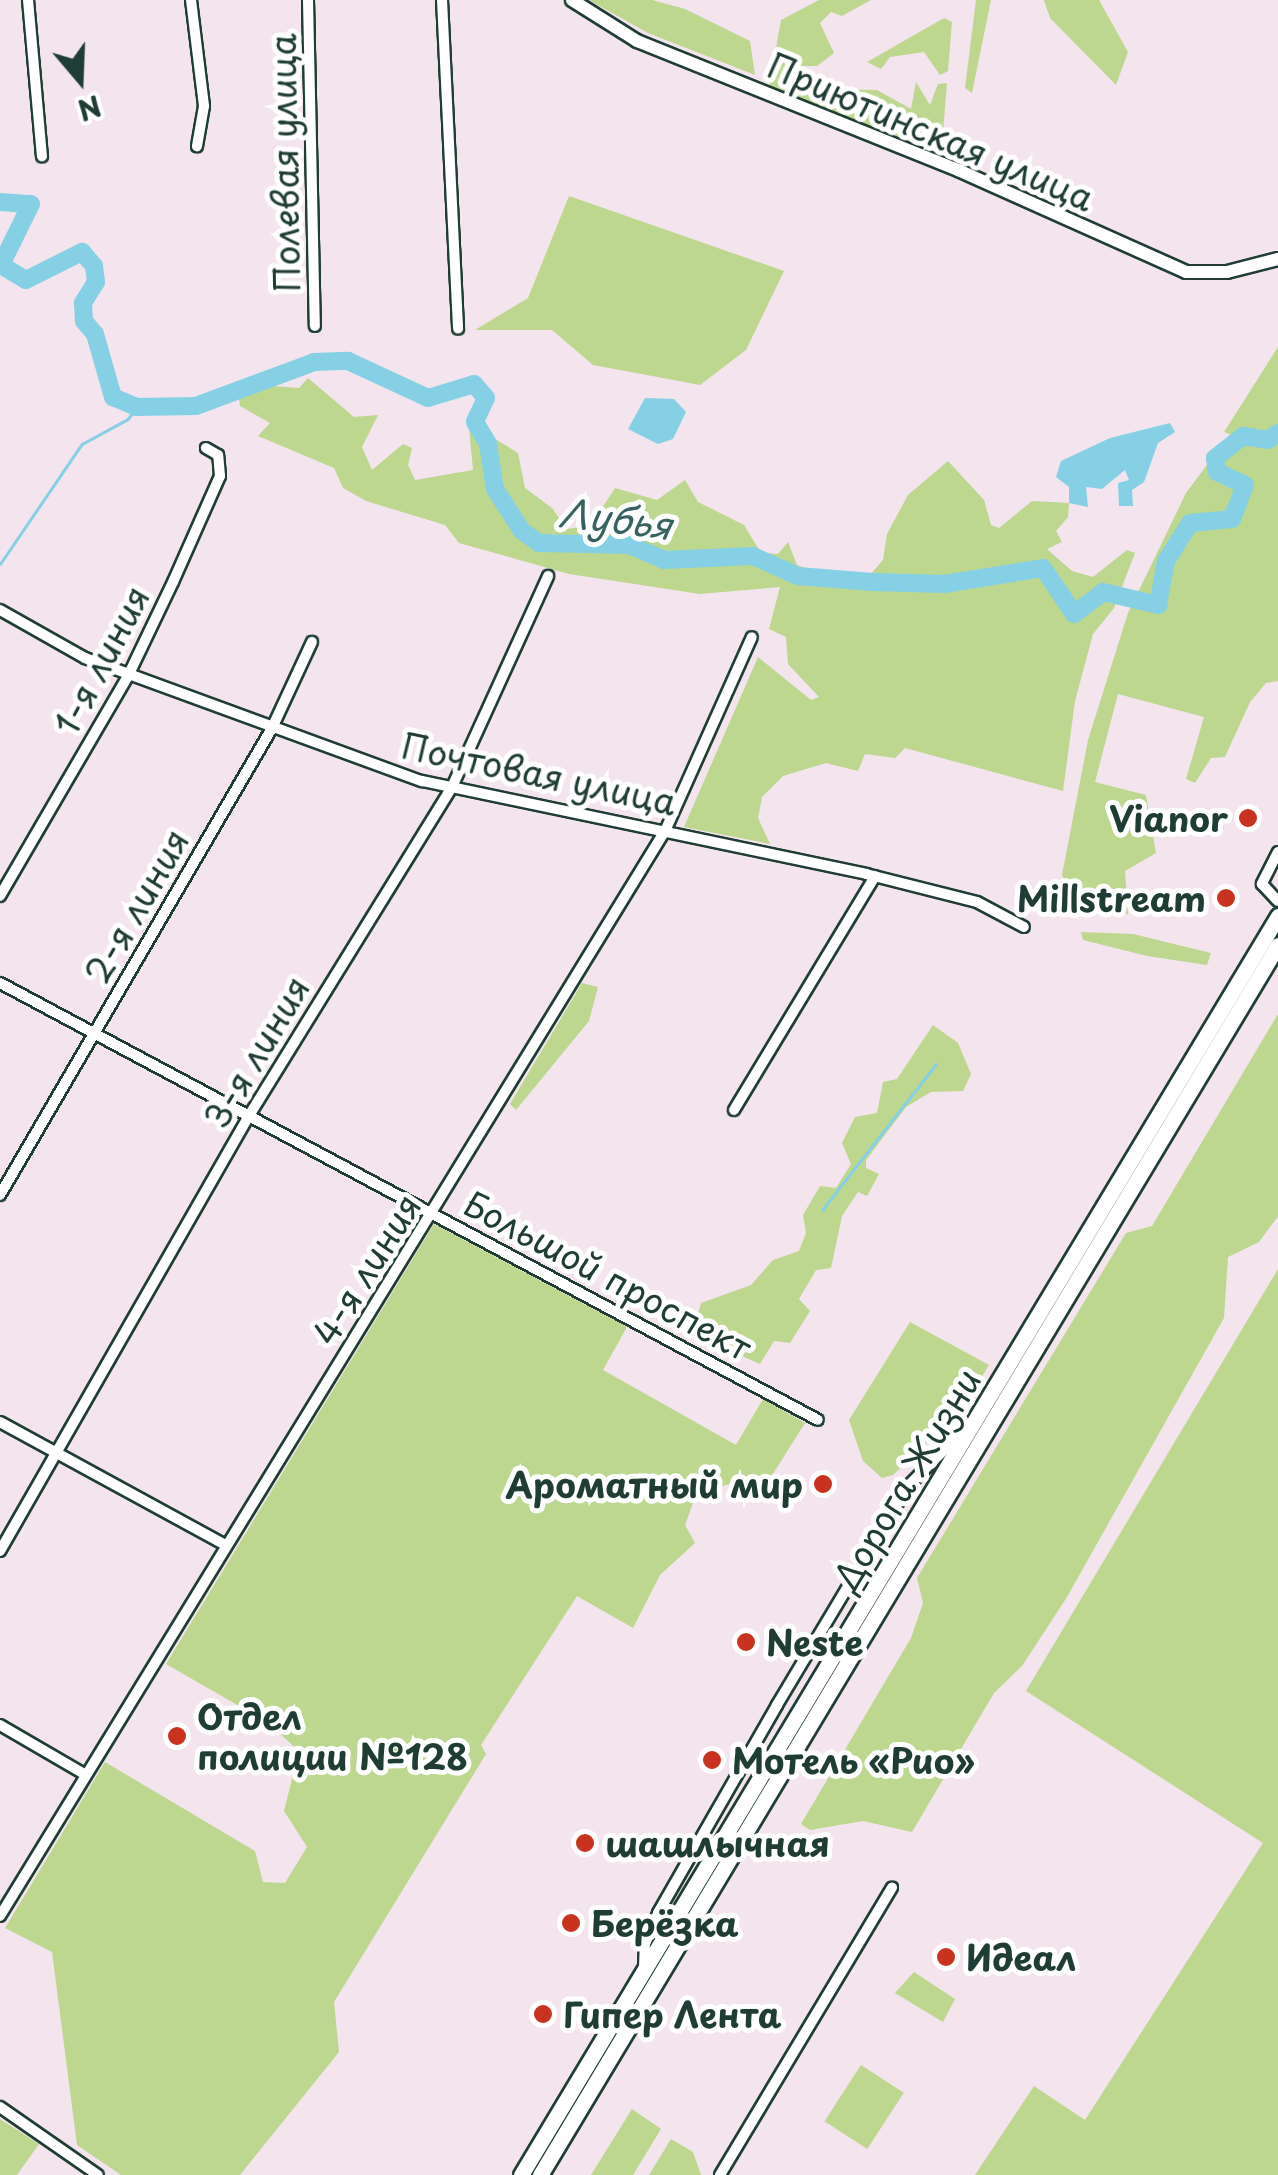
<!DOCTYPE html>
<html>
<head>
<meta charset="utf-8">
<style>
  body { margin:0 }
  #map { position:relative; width:1278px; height:2175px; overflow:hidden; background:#f3e4ed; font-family:"Playpen Sans",sans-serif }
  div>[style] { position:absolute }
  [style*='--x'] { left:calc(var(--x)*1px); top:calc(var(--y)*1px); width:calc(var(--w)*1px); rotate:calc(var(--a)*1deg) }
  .green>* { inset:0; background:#bdd78f; transform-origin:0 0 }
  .water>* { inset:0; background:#85d0e5 }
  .stream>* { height:2.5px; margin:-1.25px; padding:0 1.25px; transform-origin:1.25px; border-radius:1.25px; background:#85d0e5 }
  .river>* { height:18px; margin:-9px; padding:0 9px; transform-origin:9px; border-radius:9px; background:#85d0e5 }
  .roads { filter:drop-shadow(2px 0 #1f3d34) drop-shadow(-2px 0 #1f3d34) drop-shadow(0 2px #1f3d34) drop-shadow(0 -2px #1f3d34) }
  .minor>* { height:10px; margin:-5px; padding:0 5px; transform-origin:5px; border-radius:5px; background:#fff }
  .tertiary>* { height:12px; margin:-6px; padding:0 6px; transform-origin:6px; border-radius:6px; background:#fff }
  .secondary>* { height:15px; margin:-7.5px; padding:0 7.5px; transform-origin:7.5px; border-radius:7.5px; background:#fff }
  .dots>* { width:28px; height:28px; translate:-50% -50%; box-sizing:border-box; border:5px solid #fff; border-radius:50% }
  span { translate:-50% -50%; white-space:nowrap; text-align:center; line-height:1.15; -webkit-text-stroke:10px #fff; paint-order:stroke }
  .street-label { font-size:35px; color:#1f3d34 }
  .poi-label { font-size:35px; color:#1f3d34; font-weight:700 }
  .right { translate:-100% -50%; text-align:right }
  .left { translate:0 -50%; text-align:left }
  .water-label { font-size:38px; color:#386260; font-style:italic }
  .north { position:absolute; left:30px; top:30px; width:100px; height:100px; -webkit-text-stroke:8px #fff; paint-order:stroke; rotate:161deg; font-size:28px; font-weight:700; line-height:40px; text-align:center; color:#1f3d34 }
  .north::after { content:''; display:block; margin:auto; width:35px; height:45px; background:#1f3d34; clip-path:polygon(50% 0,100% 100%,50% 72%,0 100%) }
</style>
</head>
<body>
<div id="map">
  <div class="green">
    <div style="clip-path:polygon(589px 0,652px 0,685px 9px,750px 41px,755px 75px,648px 33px)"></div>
    <div style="clip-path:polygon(819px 0,871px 0,842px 16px,831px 12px,820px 23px,834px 53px,817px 66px,803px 66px,802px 74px,812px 75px,822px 89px,877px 90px,911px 109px,916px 82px,930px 105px,938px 84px,947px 83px,942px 144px,930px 149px,769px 87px,781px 20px)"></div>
    <div style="clip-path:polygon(976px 0,991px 0,972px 93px,965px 88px)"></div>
    <div style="clip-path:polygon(1044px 0,1099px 0,1128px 52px,1116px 85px,1050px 18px)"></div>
    <div style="clip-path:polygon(944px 18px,952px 22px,948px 71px,940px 75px,924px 52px,890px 57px,881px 69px,867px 62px)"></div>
    <div style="clip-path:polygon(569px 196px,784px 271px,746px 350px,700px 385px,593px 365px,552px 330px,475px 330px,528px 298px)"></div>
    <div style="clip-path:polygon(1278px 347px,1278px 681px,1266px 683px,1250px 702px,1225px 757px,1211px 758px,1195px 783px,1186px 779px,1204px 717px,1118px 694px,1095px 782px,1146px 795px,1156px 853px,1125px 871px,1128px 914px,1099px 912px,1073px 899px,1062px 875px,1088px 740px,1128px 613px,1186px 493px,1230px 434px,1224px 432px)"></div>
    <div style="clip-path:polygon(308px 378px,354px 417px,378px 415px,362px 447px,372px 470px,403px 444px,412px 448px,408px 465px,415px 480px,473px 470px,469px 428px,476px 412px,484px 432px,518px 453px,525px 488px,552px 508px,567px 529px,591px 525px,615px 488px,657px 500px,685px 480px,698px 502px,744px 525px,761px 553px,778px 554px,788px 542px,797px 565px,813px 571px,870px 575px,883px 560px,887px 534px,908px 495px,948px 461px,984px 500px,991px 525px,999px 528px,1032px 501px,1069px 503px,1068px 517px,1056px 531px,1062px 542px,1047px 549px,1072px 571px,1093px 577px,1127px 550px,1135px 553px,1114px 608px,1093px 634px,1075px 701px,1063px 791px,905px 748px,895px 758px,865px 754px,858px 771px,826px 763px,783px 776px,762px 797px,758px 818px,770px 844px,684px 827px,758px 657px,811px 700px,819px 697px,788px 664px,786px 637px,769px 629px,780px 587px,700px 594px,569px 574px,459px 543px,445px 525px,366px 501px,343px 488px,334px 468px,258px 436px,270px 423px,240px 406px,239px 397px,272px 386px,299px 388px)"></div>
    <div style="clip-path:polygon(1081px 932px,1133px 934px,1211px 953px,1207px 965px,1147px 956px,1083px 940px)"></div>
    <div style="clip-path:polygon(582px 983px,598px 987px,589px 1021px,516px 1110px,510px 1104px)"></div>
    <div style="clip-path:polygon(1278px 1014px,1278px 1216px,1259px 1242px,1228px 1257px,1224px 1318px,1067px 1597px,1022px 1666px,994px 1693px,912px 1832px,863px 1821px,810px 1830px,801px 1824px,911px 1638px,923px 1603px,917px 1578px,1126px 1233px,1152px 1226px)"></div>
    <div style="clip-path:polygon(933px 1025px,958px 1043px,971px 1074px,963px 1091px,931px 1092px,906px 1107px,866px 1160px,866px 1168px,879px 1174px,867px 1196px,858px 1192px,842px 1216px,831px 1268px,816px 1270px,799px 1299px,810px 1311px,790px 1343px,774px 1341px,760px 1364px,692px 1334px,701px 1303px,751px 1285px,773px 1260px,799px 1251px,806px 1233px,803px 1215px,820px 1186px,836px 1188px,851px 1164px,842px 1143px,855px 1117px,877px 1113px,883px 1082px,897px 1079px)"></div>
    <div style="clip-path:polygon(434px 1224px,627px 1327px,603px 1370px,736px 1445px,763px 1399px,805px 1423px,759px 1496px,730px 1484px,697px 1492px,685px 1525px,695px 1543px,660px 1575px,633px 1628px,577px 1596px,481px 1745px,486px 1754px,334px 2002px,339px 2052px,240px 2175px,121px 2175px,77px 2145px,52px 1952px,5px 1928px,105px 1762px,255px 1851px,263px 1882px,285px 1883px,307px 1847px,284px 1811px,299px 1751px,267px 1722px,166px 1664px)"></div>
    <div style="clip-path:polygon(1278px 1269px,1278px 2175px,975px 2175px,1034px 2086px,1085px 2120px,1263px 1843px,1026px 1691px)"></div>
    <div style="clip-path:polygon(910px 1322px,989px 1365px,963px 1407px,893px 1475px,882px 1478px,863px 1461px,849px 1420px)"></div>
    <div style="clip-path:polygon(914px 1972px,955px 1999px,943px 2022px,895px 1993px)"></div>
    <div style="left:861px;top:2065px;width:51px;height:67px;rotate:33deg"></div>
    <div style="clip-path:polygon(632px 2109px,661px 2129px,633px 2175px,591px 2175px)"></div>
    <div style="clip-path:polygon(0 2119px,39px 2144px,17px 2175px,0 2175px)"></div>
    <div style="clip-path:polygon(671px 2139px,693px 2152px,701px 2175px,649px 2175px)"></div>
  </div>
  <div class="water">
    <div style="clip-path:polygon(645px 398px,674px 399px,686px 412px,673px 439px,658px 444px,628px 429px)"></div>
    <div style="clip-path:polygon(1170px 423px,1175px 432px,1158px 443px,1144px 482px,1132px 490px,1133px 506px,1119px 506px,1118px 483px,1129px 480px,1125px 470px,1102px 489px,1086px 487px,1088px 507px,1069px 503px,1069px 487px,1056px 477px,1061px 461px,1110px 438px)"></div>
  </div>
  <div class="stream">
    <div style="--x:0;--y:564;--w:145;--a:-55.7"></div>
    <div style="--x:82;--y:444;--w:52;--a:-28.5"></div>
    <div style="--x:128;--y:419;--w:14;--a:-56"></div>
    <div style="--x:822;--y:1210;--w:185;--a:-52"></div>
  </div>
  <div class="river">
    <div style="--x:0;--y:202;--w:31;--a:4"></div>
    <div style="--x:31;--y:204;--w:68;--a:116.2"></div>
    <div style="--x:1;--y:265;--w:29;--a:31"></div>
    <div style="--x:26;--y:280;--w:63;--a:-26.6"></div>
    <div style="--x:82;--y:252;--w:18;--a:49"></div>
    <div style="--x:94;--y:266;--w:16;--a:83"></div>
    <div style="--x:96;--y:282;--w:25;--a:122"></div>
    <div style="--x:83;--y:303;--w:18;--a:87"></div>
    <div style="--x:84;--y:321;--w:17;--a:50"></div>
    <div style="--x:95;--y:334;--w:66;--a:74.1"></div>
    <div style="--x:113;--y:397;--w:25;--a:23"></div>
    <div style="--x:136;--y:407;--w:60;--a:-1"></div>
    <div style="--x:196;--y:406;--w:126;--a:-20.4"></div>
    <div style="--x:314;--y:362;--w:34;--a:-2"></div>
    <div style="--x:348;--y:361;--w:88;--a:24.8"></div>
    <div style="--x:428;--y:398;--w:48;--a:-16.9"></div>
    <div style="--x:474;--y:384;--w:18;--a:49"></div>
    <div style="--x:486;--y:398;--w:26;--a:115"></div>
    <div style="--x:475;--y:422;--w:26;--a:59"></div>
    <div style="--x:488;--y:444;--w:46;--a:81.2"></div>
    <div style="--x:495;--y:489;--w:50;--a:57.3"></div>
    <div style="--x:522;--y:531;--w:21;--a:35"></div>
    <div style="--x:539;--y:543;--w:90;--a:1.3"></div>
    <div style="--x:629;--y:545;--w:38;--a:23"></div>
    <div style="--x:664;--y:560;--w:89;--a:-2.6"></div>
    <div style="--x:753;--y:556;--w:49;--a:24"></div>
    <div style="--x:798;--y:576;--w:75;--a:4.6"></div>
    <div style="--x:873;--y:582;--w:71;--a:1.6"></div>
    <div style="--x:944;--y:584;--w:100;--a:-9.2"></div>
    <div style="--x:1043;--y:568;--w:55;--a:56"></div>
    <div style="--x:1074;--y:614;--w:36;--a:-37"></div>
    <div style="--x:1103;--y:592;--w:57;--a:13.3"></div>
    <div style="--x:1158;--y:605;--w:45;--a:-79.7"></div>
    <div style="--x:1166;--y:561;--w:45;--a:-57.7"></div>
    <div style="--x:1190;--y:523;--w:42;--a:-5.4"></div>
    <div style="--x:1232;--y:519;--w:36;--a:-69"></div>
    <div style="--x:1245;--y:485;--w:31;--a:-155"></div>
    <div style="--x:1217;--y:472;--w:14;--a:-98"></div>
    <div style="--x:1215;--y:458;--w:36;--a:-38"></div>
    <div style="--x:1243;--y:436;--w:25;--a:9"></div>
    <div style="--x:1268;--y:440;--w:12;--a:-35"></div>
  </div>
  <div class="roads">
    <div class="minor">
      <div style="--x:28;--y:0;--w:157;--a:84.9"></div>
      <div style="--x:191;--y:0;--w:107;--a:83"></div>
      <div style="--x:204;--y:106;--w:41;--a:99.9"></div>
      <div style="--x:308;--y:0;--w:326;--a:88.8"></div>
      <div style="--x:442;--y:0;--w:329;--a:87.2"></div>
      <div style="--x:0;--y:610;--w:98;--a:29.5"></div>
      <div style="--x:85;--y:658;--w:359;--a:20.1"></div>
      <div style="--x:422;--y:781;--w:454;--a:11.8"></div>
      <div style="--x:866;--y:874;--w:114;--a:14.2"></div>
      <div style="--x:977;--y:902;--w:53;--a:28"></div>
      <div style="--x:1278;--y:852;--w:36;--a:117"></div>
      <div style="--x:1262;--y:884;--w:23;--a:47"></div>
      <div style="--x:0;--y:896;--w:255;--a:-59.8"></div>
      <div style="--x:128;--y:676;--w:104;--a:-64.4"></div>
      <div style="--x:173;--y:582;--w:116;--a:-66.1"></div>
      <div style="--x:220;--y:476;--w:21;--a:-95"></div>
      <div style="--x:218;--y:455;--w:14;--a:-150"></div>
      <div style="--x:0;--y:983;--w:927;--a:28.11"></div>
      <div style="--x:734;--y:1110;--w:273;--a:-58.9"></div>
      <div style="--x:0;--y:1195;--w:540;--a:-59.78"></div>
      <div style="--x:272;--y:728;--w:95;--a:-65.1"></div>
      <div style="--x:0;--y:1422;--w:257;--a:28.6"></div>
      <div style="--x:0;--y:1551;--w:503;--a:-60.23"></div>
      <div style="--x:250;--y:1114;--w:384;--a:-58.3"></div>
      <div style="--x:452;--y:787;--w:232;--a:-65.5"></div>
      <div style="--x:0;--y:1725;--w:99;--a:30.2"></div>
      <div style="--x:0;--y:1916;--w:1275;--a:-58.5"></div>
      <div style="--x:666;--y:829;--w:210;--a:-65.9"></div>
      <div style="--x:644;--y:1968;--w:24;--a:-88"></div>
      <div style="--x:645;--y:1944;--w:34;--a:-67"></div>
      <div style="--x:658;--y:1913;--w:240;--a:-60.2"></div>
      <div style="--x:777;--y:1705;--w:255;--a:-59.1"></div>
      <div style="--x:908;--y:1486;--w:75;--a:-45"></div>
      <div style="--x:0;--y:2107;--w:119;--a:34.8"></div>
      <div style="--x:720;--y:2175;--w:335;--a:-59.1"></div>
    </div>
    <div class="tertiary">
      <div style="--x:572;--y:0;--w:77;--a:32.2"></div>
      <div style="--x:637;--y:41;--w:346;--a:21.9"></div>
      <div style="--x:958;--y:170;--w:250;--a:24.1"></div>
      <div style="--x:1186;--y:272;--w:41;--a:0"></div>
      <div style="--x:1227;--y:272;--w:53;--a:-14.3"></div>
    </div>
    <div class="secondary">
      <div style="--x:521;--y:2175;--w:1469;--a:-58.98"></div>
      <div style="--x:540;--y:2175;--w:1434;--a:-59.04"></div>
    </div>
  </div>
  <div class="dots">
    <div style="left:1248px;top:818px;background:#c8321e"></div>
    <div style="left:1226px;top:898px;background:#c8321e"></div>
    <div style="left:823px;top:1484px;background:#c8321e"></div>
    <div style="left:746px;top:1642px;background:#c8321e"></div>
    <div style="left:177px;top:1736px;background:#c8321e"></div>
    <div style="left:712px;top:1760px;background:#c8321e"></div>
    <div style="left:585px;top:1843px;background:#c8321e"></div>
    <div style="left:571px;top:1923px;background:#c8321e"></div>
    <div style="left:946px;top:1957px;background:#c8321e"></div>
    <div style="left:543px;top:2014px;background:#c8321e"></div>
  </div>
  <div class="street-label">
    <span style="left:931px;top:131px;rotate:23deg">Приютинская улица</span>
    <span style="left:284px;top:163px;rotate:-91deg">Полевая улица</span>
    <span style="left:101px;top:660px;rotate:-62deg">1-я линия</span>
    <span style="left:539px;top:773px;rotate:12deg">Почтовая улица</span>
    <span style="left:136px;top:906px;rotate:-60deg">2-я линия</span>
    <span style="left:256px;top:1052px;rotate:-59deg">3-я линия</span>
    <span style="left:366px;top:1269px;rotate:-58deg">4-я линия</span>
    <span style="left:608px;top:1275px;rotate:28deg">Большой проспект</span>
    <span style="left:906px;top:1479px;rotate:-59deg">Дорога Жизни</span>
  </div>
  <div class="poi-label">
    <span class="right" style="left:1228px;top:818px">Vianor</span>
    <span class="right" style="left:1206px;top:898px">Millstream</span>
    <span class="right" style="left:803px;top:1484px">Ароматный мир</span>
    <span class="left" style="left:766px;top:1642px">Neste</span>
    <span class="left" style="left:197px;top:1736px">Отдел<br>полиции №128</span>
    <span class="left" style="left:732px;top:1760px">Мотель «Рио»</span>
    <span class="left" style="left:605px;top:1843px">шашлычная</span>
    <span class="left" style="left:591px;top:1923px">Берёзка</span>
    <span class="left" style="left:966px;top:1957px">Идеал</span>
    <span class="left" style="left:563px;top:2014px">Гипер Лента</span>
  </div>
  <div class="water-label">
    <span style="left:616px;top:518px;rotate:7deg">Лубья</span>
  </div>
  <div class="north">N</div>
</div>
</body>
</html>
